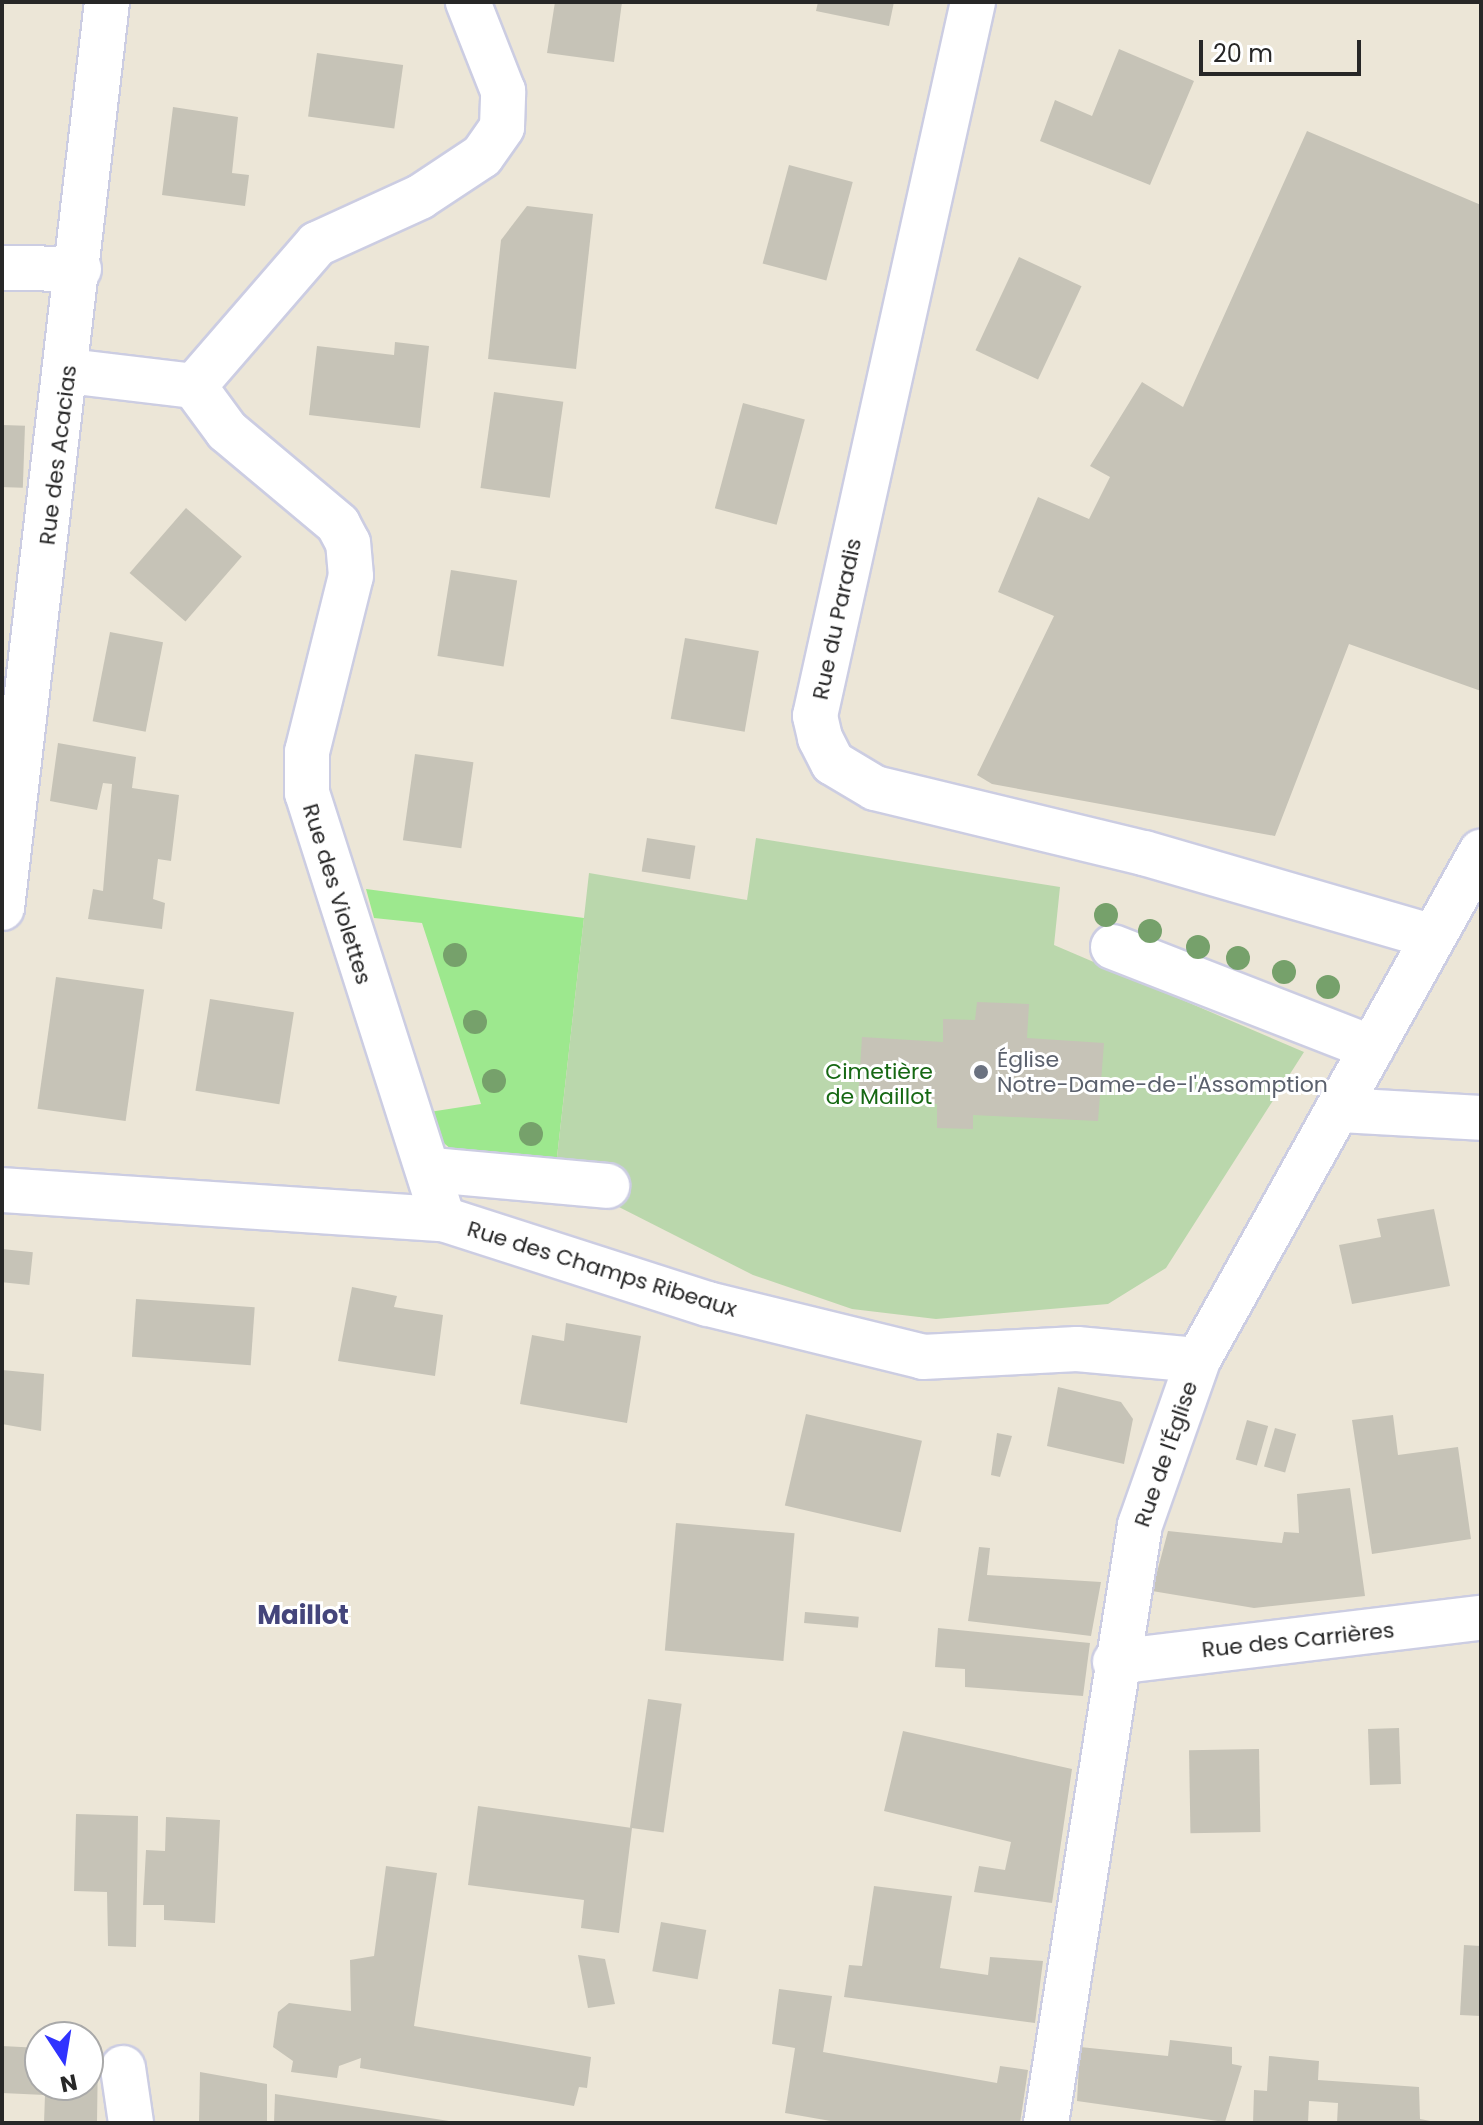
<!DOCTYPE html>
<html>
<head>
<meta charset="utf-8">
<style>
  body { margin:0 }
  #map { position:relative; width:1483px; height:2125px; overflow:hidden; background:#ece6d7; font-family:Poppins,sans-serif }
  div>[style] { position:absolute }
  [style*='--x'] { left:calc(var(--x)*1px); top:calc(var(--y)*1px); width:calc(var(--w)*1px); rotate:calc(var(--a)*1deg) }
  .green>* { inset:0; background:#9de88e }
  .cemetery>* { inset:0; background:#bad7ac }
  .building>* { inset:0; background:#c6c3b7; transform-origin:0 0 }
  .roads { filter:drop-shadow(2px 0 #cccde2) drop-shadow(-2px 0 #cccde2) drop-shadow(0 2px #cccde2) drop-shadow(0 -2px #cccde2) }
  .minor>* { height:44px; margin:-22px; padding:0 22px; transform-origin:22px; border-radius:22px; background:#fff }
  .trees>* { width:24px; height:24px; margin:-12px; border-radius:50%; background:#76a16b }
  .dots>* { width:22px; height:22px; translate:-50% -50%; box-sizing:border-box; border:4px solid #fff; border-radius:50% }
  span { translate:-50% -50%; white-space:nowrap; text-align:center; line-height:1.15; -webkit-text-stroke:6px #fff; paint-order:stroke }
  .street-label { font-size:22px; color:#272727 }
  .worship-label { font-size:22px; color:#5b616d }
  .left { translate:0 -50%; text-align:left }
  .park-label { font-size:22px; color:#166813 }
  .quarter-label { font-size:26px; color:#44457b; font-weight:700 }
  .frame { position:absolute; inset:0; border:4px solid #272727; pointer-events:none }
  .north { position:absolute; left:24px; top:2021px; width:80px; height:80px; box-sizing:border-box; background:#fff; border:2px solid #a9a9a9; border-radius:50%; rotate:168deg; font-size:22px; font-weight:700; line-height:32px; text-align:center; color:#272727 }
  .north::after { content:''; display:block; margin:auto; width:28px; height:36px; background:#3033ff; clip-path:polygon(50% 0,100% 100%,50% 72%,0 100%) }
  .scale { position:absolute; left:1199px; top:40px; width:162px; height:36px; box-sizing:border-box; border:4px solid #272727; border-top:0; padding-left:10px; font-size:24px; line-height:28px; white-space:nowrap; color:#272727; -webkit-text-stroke:6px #fff; paint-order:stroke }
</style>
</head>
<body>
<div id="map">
  <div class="green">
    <div style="clip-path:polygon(366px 889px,584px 918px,556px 1166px,451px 1149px,410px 1115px,481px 1104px,422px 923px,374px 918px)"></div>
  </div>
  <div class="cemetery">
    <div style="clip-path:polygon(756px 838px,1060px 887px,1054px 945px,1304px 1052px,1166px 1268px,1108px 1304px,936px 1319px,852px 1309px,753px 1275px,611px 1203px,556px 1166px,589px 873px,747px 900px)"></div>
  </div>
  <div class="building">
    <div style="clip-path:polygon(555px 2px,622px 2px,614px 62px,547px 53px)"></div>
    <div style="clip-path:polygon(818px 2px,894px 2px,889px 26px,816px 11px)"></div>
    <div style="clip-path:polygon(1119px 49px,1194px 81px,1150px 185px,1040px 141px,1055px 100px,1092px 116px)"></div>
    <div style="left:317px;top:53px;width:87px;height:64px;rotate:8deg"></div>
    <div style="clip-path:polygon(173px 107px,238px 117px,232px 173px,249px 175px,245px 206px,162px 195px)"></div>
    <div style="clip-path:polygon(1307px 131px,1481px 205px,1481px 691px,1349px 644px,1275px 836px,992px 784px,977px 775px,1054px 616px,998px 592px,1038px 497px,1089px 519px,1110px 477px,1090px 466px,1142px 382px,1183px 407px)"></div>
    <div style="left:789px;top:165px;width:66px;height:102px;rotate:15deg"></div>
    <div style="clip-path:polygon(527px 206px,593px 214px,576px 369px,488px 359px,501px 240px)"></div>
    <div style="left:1019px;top:257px;width:69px;height:103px;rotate:25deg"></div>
    <div style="clip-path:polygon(395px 342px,429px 346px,420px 428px,309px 415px,317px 346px,394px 355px)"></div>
    <div style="left:494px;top:392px;width:70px;height:97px;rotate:8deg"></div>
    <div style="left:743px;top:403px;width:64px;height:109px;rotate:15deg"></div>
    <div style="left:2px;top:425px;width:23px;height:62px;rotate:2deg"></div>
    <div style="left:186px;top:508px;width:74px;height:86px;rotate:41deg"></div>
    <div style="left:451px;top:570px;width:67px;height:87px;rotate:9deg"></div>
    <div style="left:110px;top:632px;width:54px;height:91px;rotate:11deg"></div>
    <div style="left:685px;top:638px;width:75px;height:82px;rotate:10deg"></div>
    <div style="clip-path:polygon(58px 743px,136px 757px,132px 788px,179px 795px,171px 861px,158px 859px,153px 899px,165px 903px,162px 929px,88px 919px,93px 889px,103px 891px,112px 784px,103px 783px,97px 810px,50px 801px)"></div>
    <div style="left:415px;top:754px;width:59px;height:87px;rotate:8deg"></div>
    <div style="left:647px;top:838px;width:49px;height:34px;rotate:9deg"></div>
    <div style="left:56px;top:977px;width:89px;height:133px;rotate:8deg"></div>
    <div style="left:210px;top:999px;width:85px;height:93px;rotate:9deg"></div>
    <div style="clip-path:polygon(977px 1002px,1029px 1004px,1027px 1038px,1104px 1043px,1098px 1121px,973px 1115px,973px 1129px,937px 1128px,937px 1104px,858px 1101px,862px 1037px,943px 1042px,943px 1019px,975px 1020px)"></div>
    <div style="clip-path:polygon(1434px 1209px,1450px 1286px,1352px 1304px,1339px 1245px,1381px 1237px,1377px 1219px)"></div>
    <div style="left:2px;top:1249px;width:31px;height:33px;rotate:6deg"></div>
    <div style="clip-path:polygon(352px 1287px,397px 1296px,394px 1307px,443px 1315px,435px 1376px,338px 1361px)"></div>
    <div style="left:136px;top:1299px;width:119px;height:58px;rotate:4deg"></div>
    <div style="clip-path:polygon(566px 1323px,641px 1336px,627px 1423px,520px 1404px,532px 1335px,564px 1341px)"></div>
    <div style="clip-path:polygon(2px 1370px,44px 1374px,41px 1431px,2px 1424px)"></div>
    <div style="clip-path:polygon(1058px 1387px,1121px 1402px,1133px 1419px,1124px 1464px,1047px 1446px)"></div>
    <div style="left:806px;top:1414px;width:119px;height:94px;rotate:13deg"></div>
    <div style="clip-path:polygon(1393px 1415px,1398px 1455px,1458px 1447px,1471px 1539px,1372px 1554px,1352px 1420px)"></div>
    <div style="left:1247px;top:1420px;width:22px;height:41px;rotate:16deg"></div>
    <div style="left:1275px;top:1428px;width:22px;height:40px;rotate:16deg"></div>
    <div style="clip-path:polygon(997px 1433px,1012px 1436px,1000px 1477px,991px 1475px)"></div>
    <div style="clip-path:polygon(1350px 1488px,1365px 1596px,1254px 1608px,1152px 1591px,1168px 1531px,1282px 1543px,1284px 1532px,1299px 1533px,1297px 1494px)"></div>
    <div style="left:676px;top:1523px;width:119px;height:128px;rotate:5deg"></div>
    <div style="clip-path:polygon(979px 1547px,990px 1548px,987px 1575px,1101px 1582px,1091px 1636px,968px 1621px)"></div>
    <div style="left:805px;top:1612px;width:54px;height:11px;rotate:5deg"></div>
    <div style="clip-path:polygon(938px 1628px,1090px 1643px,1083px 1696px,965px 1687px,965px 1669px,935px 1667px)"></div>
    <div style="left:648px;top:1699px;width:34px;height:130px;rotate:8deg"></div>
    <div style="left:1399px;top:1728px;width:56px;height:31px;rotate:88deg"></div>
    <div style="clip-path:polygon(903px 1731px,1072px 1769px,1052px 1903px,974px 1892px,979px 1866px,1005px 1870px,1011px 1842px,884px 1811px)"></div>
    <div style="left:1259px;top:1749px;width:83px;height:70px;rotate:89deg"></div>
    <div style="clip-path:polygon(478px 1806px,632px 1828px,619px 1933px,581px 1928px,584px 1900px,468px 1885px)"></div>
    <div style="clip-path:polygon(76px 1814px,138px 1816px,136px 1947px,108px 1946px,107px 1892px,74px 1891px)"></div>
    <div style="clip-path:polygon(166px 1817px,220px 1820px,215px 1923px,164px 1920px,164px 1905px,143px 1905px,146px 1850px,165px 1851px)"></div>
    <div style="clip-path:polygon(386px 1866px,437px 1873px,414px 2026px,591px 2057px,587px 2088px,579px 2087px,574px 2106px,360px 2068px,361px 2058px,339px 2066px,337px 2078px,291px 2072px,293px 2061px,273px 2047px,278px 2012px,289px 2003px,351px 2011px,350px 1960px,374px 1956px)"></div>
    <div style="clip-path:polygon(874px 1886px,952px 1896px,940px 1968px,988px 1975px,990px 1957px,1043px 1961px,1035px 2023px,844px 1997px,849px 1965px,862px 1966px)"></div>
    <div style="left:661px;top:1922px;width:46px;height:50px;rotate:10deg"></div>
    <div style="clip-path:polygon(1464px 1945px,1481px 1946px,1481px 2016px,1460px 2015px)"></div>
    <div style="clip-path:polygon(578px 1955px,605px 1959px,615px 2004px,588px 2008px)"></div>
    <div style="clip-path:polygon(779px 1989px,832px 1996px,823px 2052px,997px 2083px,1000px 2066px,1028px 2070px,1020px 2123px,842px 2123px,785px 2113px,795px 2048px,772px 2044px)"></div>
    <div style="clip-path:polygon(1170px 2040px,1232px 2047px,1232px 2064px,1242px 2066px,1225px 2122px,1077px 2101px,1080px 2047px,1168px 2056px)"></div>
    <div style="clip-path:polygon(2px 2046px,40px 2048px,40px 2085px,88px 2085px,88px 2051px,98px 2051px,97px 2123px,44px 2123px,45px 2095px,2px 2093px)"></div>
    <div style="clip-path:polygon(1269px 2056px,1319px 2061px,1318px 2080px,1419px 2087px,1420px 2119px,1441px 2123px,1337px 2123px,1338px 2103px,1309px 2101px,1308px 2123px,1253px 2123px,1254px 2090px,1267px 2091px)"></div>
    <div style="clip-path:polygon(200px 2072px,267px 2084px,267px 2123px,199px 2123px)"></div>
    <div style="clip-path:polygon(275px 2094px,449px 2121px,449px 2123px,274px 2123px)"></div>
  </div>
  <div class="roads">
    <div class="minor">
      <div style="--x:973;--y:2;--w:731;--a:102.48"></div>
      <div style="--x:815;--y:716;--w:23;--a:77"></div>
      <div style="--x:820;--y:738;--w:28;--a:63"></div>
      <div style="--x:833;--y:763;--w:49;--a:30.8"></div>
      <div style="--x:875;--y:788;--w:277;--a:13.6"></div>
      <div style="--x:1144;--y:853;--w:301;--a:16.2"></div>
      <div style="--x:2;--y:268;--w:77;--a:0.7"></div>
      <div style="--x:68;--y:371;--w:127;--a:6.8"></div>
      <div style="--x:2;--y:908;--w:912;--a:-83.39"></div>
      <div style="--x:1113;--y:947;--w:278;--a:21.3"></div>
      <div style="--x:1340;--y:1110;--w:141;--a:3.2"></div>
      <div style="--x:432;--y:1170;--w:176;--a:5.2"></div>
      <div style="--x:2;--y:1190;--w:442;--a:3.8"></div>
      <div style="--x:443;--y:1219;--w:278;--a:17.8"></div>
      <div style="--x:708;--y:1304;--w:221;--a:13.8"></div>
      <div style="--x:923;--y:1357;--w:154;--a:-3"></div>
      <div style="--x:1077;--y:1349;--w:121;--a:5.2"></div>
      <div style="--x:443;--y:1219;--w:447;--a:-107.7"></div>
      <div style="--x:307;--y:793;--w:41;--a:-90"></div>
      <div style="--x:307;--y:752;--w:181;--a:-76"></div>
      <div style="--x:351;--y:576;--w:33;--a:-95"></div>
      <div style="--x:348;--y:543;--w:21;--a:-118"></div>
      <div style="--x:338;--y:524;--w:145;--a:-140"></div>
      <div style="--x:227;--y:431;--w:56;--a:-126.3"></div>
      <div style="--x:194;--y:386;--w:188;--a:-49.1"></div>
      <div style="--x:317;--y:244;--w:113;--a:-24.5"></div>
      <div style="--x:420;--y:197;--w:74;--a:-33.5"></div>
      <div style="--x:482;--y:156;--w:35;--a:-55"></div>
      <div style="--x:502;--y:127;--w:36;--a:-88"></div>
      <div style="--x:503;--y:91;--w:96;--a:-111.5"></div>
      <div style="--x:1115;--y:1662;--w:369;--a:-6.9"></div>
      <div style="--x:123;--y:2068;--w:56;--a:81.7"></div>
      <div style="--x:1046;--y:2123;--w:605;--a:-81.07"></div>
      <div style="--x:1140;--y:1525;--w:175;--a:-70.6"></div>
      <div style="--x:1198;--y:1360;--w:582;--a:-60.88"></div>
    </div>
  </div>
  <div class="trees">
    <div style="left:1106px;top:915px"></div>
    <div style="left:1150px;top:931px"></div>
    <div style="left:1198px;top:947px"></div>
    <div style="left:455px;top:955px"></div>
    <div style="left:1238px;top:958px"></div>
    <div style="left:1284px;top:972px"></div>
    <div style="left:1328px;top:987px"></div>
    <div style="left:475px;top:1022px"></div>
    <div style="left:494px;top:1081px"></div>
    <div style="left:531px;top:1134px"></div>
  </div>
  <div class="dots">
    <div style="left:981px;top:1072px;background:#6b7280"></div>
  </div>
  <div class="street-label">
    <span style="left:58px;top:455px;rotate:-83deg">Rue des Acacias</span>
    <span style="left:837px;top:619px;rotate:-78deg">Rue du Paradis</span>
    <span style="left:337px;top:894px;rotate:73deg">Rue des Violettes</span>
    <span style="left:602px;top:1269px;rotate:17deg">Rue des Champs Ribeaux</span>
    <span style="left:1166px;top:1454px;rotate:-71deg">Rue de l'Église</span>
    <span style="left:1298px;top:1640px;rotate:-6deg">Rue des Carrières</span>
  </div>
  <div class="worship-label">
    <span class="left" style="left:997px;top:1072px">Église<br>Notre-Dame-de-l'Assomption</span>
  </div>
  <div class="park-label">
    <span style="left:879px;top:1084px">Cimetière<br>de Maillot</span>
  </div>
  <div class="quarter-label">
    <span style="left:303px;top:1616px">Maillot</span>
  </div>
  <div class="frame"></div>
  <div class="north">N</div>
  <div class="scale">20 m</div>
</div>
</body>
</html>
